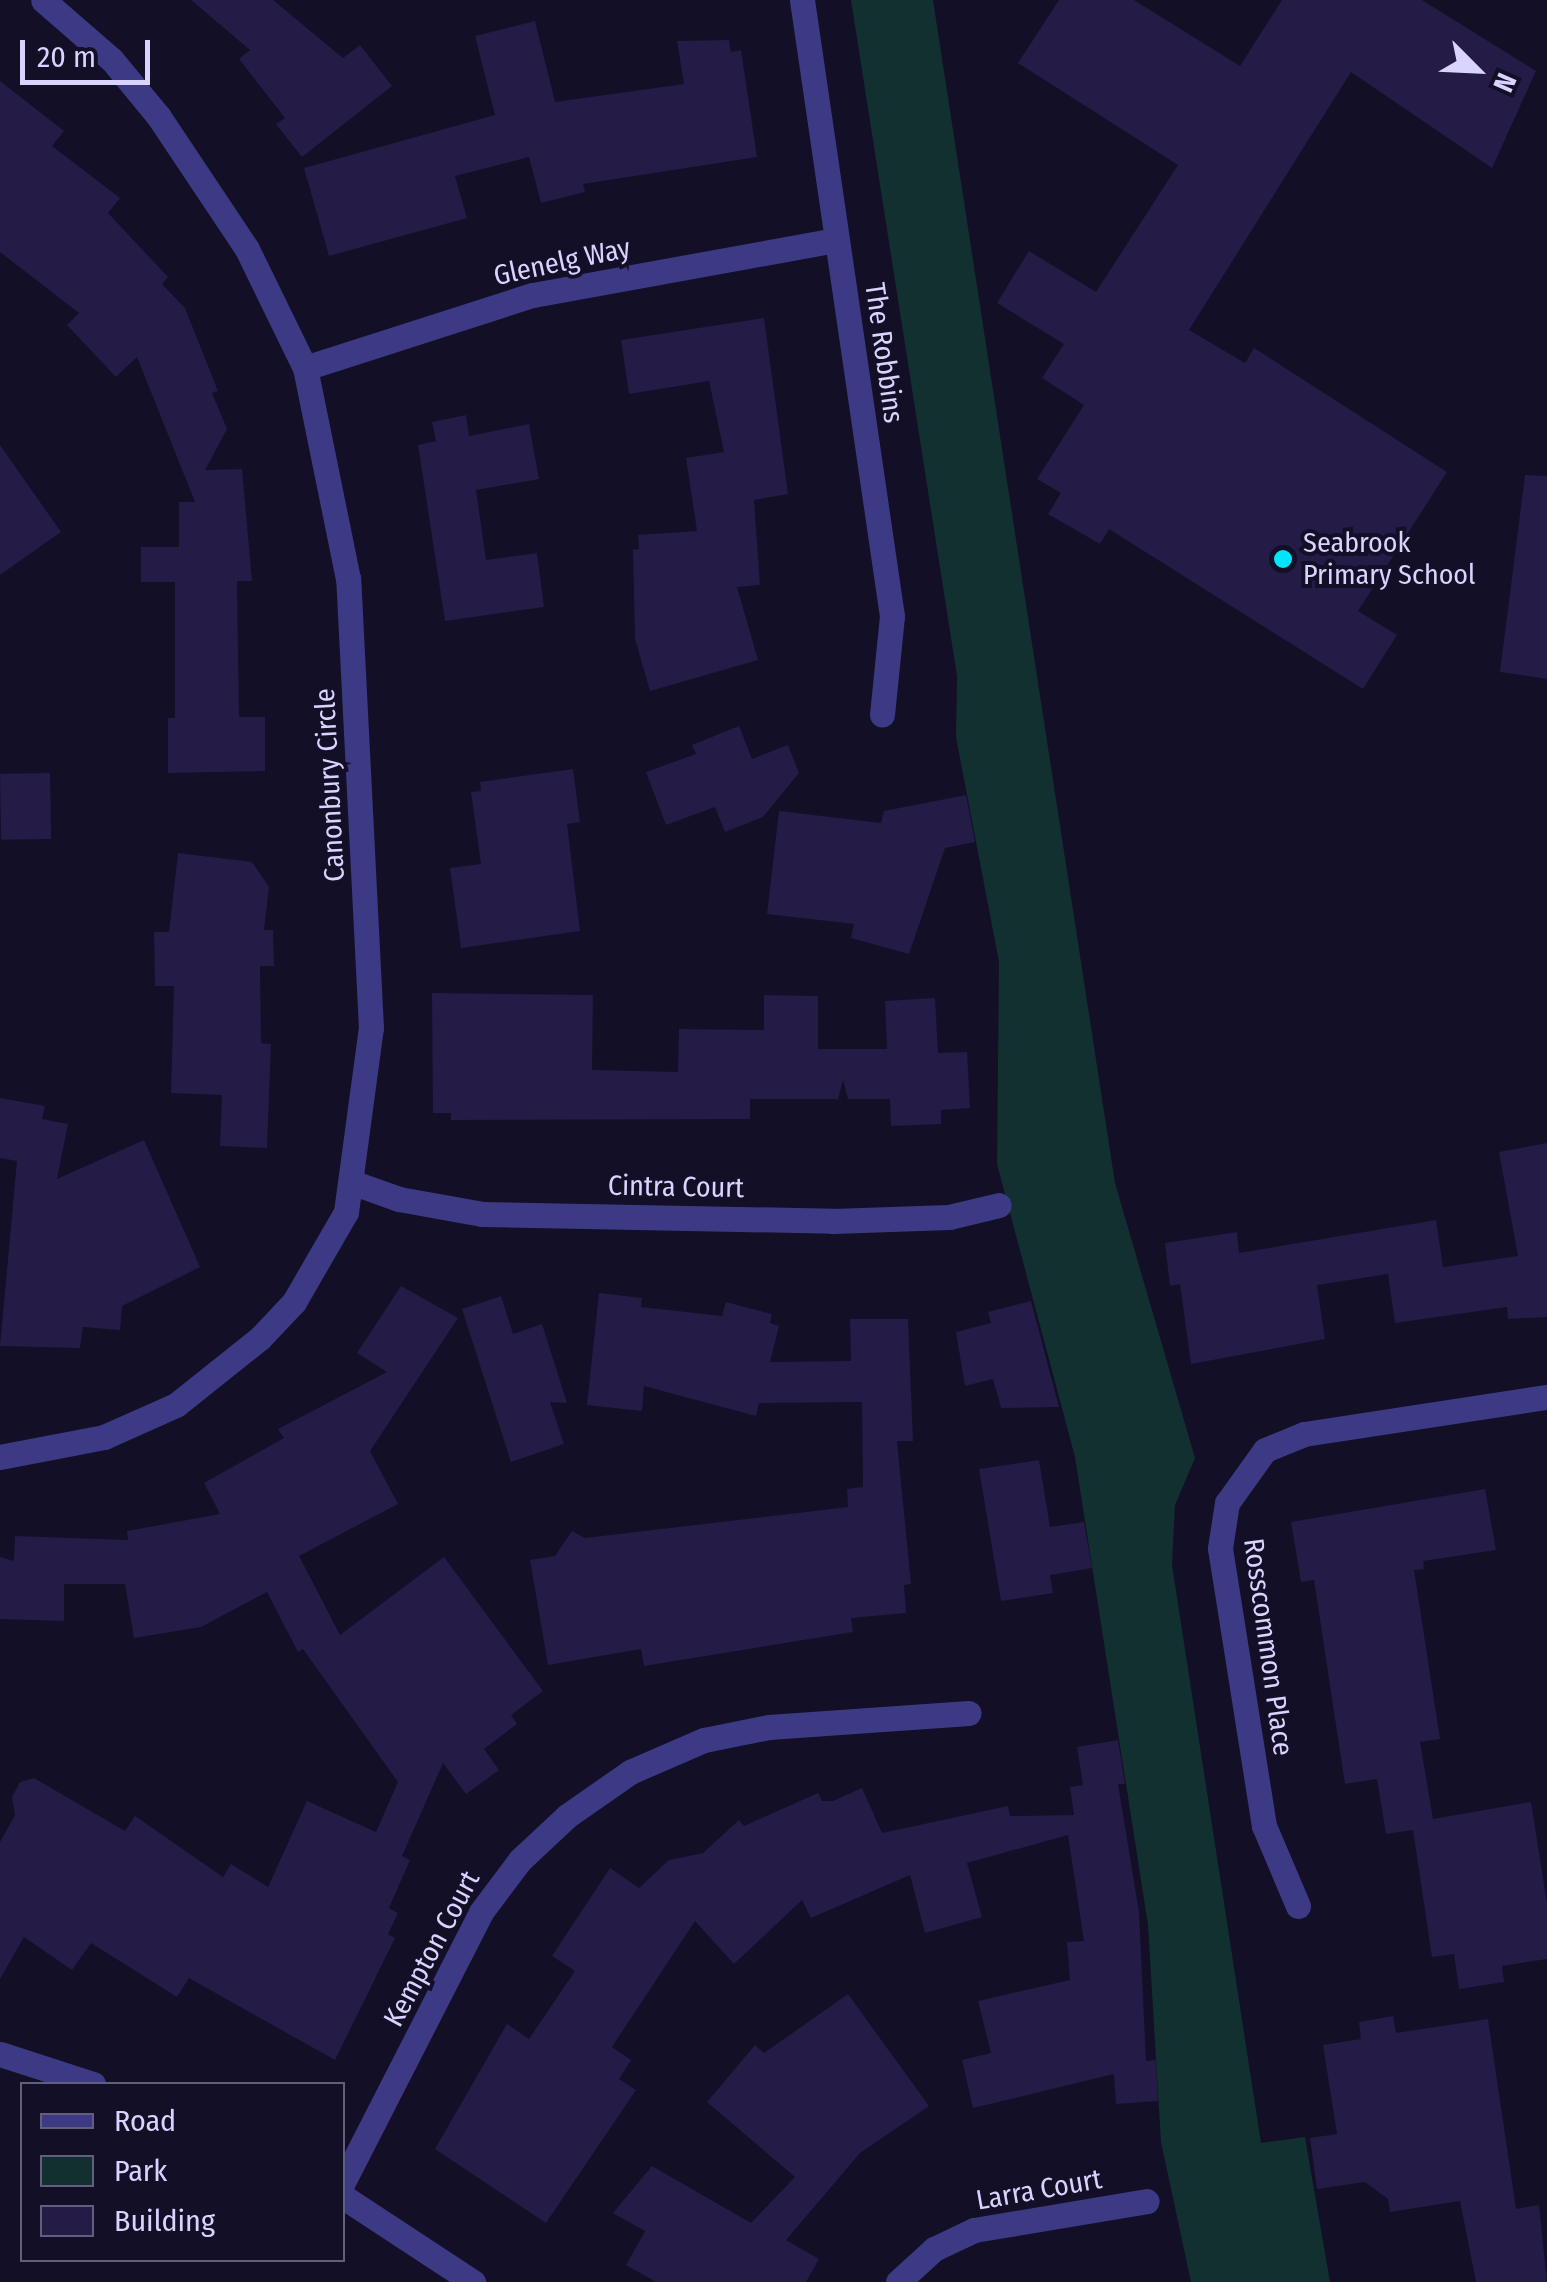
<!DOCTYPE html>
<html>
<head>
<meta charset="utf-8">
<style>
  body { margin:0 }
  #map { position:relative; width:1547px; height:2282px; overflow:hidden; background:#130f26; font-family:"Fira Sans Condensed",sans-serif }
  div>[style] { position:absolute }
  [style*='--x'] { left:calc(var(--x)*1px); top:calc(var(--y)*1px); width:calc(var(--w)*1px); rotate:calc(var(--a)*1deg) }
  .green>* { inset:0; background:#12302f }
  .building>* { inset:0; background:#241b47; transform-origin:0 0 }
  .minor>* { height:25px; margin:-12.5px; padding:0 12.5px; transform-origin:12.5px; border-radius:12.5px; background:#3d3a85 }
  .dots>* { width:28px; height:28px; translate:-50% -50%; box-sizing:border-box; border:5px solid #130f26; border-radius:50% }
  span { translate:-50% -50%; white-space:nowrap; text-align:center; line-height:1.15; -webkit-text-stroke:8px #130f26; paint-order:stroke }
  .street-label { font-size:28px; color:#d9d4ff }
  .poi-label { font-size:28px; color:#d9d4ff }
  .left { translate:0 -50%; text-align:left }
  .legend { position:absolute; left:20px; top:2082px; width:325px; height:180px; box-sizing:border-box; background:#130f26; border:2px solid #625e7d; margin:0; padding:12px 18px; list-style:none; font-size:30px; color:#d9d4ff }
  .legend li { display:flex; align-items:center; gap:20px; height:50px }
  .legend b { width:50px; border:2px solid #625e7d }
  .north { position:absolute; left:1427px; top:20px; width:100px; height:100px; -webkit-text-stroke:8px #130f26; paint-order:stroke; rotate:114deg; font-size:28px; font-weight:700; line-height:40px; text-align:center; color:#d9d4ff }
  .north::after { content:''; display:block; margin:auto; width:35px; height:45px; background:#d9d4ff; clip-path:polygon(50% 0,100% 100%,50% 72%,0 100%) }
  .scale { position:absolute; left:20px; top:40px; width:130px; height:45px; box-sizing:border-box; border:5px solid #d9d4ff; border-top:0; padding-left:12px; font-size:30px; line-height:35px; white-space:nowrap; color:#d9d4ff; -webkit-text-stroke:8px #130f26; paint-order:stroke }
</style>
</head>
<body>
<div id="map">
  <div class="green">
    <div style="clip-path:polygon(851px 0,933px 0,1115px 1183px,1195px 1458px,1175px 1505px,1172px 1565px,1261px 2143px,1305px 2137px,1330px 2282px,1191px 2282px,1161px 2142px,1148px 1925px,1075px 1457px,997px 1164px,999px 962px,956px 737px,957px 676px)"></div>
  </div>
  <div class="building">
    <div style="clip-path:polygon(191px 0,273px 0,343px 58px,360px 45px,392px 86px,302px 157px,276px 124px,285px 118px,239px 59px,250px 50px)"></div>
    <div style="clip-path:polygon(1059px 0,1134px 0,1240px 66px,1282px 0,1422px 0,1536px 71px,1492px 168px,1351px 72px,1189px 330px,1245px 363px,1254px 348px,1447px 472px,1358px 611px,1397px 635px,1363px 689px,1109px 529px,1100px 544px,1048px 514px,1061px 493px,1037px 479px,1084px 405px,1042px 378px,1064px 344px,997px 303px,1029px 251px,1096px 292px,1178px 165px,1018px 63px)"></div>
    <div style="clip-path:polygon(535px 21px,555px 102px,684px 84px,677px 41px,729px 40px,731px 52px,741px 50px,757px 157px,583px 184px,585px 192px,541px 203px,529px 157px,455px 176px,467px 218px,329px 256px,304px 168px,495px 115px,475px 36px)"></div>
    <div style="clip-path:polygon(0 81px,64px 131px,52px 146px,120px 198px,108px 213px,168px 277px,162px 284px,185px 308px,218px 391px,212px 393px,227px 429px,205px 470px,242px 469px,252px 581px,237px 581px,239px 717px,265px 717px,265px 771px,168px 773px,168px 718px,175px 718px,175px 582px,141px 582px,141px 547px,179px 547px,179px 502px,195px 502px,137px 357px,116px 377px,67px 325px,79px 313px,0 252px)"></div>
    <div style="clip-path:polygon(764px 318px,788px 494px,754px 500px,760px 585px,737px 587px,758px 660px,650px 691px,635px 639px,633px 550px,639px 549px,638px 535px,697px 531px,686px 458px,724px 452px,709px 381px,629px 394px,621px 340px)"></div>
    <div style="clip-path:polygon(466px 415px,469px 436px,529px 424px,539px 479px,476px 490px,486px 560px,537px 553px,544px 607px,445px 621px,418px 445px,436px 441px,432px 422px)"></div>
    <div style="clip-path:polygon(0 445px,61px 532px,0 575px)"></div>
    <div style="clip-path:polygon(1525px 475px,1547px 476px,1547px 679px,1500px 672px)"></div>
    <div style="clip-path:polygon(739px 726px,752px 759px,788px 745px,799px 773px,763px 817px,725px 832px,715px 807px,666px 825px,646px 772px,696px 754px,692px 745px)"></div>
    <div style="clip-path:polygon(573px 769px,580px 822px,567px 824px,580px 931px,461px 948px,450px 868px,481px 864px,471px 792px,481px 791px,480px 782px)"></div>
    <div style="left:50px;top:773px;width:66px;height:50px;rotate:89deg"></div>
    <div style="clip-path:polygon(966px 795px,975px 842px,945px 848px,909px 954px,851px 938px,854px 924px,767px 914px,779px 811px,881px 823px,884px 811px)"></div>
    <div style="clip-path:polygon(178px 853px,252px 862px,269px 887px,264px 930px,273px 930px,274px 966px,260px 966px,261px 1043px,271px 1044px,267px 1148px,220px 1146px,222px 1095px,171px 1093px,174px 986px,155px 986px,154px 932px,169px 932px)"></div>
    <div style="clip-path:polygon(432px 993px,593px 995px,592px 1070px,678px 1072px,679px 1029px,764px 1030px,764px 995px,818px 996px,818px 1049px,887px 1049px,885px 1001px,935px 998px,938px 1053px,967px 1052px,970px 1108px,941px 1110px,941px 1124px,891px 1126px,890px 1099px,848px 1099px,843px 1080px,838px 1099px,750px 1099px,750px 1119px,451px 1120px,451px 1113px,433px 1113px)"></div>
    <div style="clip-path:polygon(0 1098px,45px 1106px,42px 1119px,68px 1124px,57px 1179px,144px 1140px,200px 1267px,122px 1306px,120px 1330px,83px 1327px,80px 1348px,0 1346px,17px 1161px,0 1158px)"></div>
    <div style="clip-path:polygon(1547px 1143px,1547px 1317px,1508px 1319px,1507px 1307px,1395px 1323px,1388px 1274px,1317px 1285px,1325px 1339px,1191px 1364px,1180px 1284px,1170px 1286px,1165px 1243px,1237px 1232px,1239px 1253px,1436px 1220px,1443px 1267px,1518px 1256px,1499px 1152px)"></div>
    <div style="clip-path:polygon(401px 1286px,458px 1318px,370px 1451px,398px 1504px,299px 1556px,340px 1635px,444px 1557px,543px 1691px,511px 1715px,517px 1724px,484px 1749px,499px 1770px,466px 1794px,443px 1763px,402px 1856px,410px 1860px,389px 1908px,398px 1913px,388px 1934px,395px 1938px,335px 2060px,189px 1978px,177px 1997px,91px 1943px,72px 1970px,24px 1937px,0 1979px,0 1842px,15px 1815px,12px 1797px,20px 1782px,34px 1778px,125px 1831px,135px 1816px,223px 1877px,231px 1864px,268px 1887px,307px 1801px,376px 1832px,398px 1782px,303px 1649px,298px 1652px,267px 1592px,201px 1627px,134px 1638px,125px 1584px,64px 1584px,64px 1621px,0 1619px,0 1557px,14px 1561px,15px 1536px,128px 1540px,127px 1531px,220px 1514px,204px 1483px,284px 1438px,278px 1429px,387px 1372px,357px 1353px)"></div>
    <div style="clip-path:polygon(599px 1293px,642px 1298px,641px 1307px,722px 1316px,726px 1302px,772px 1314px,770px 1323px,779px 1326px,770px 1362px,851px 1361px,850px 1319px,908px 1319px,913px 1441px,897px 1441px,911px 1584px,904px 1585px,906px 1613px,851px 1618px,853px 1632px,644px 1666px,641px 1649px,548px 1665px,530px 1560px,555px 1556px,572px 1531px,585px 1538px,848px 1507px,847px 1489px,863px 1487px,862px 1402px,759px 1403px,756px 1416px,644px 1386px,642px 1411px,587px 1405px)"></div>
    <div style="clip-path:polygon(501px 1296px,513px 1334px,542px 1324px,567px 1403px,550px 1402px,564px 1444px,511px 1462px,462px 1309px)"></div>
    <div style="clip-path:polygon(1031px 1301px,1059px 1407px,1001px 1408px,993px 1379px,965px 1386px,956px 1332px,991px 1323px,988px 1312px)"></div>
    <div style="clip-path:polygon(1039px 1460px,1050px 1527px,1084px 1522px,1092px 1568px,1050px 1575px,1053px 1593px,1001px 1601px,979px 1469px)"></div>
    <div style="clip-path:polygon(1485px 1489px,1496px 1550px,1423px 1561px,1424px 1569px,1414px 1570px,1440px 1739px,1420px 1742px,1433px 1819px,1531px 1802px,1547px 1903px,1547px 1959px,1502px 1966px,1504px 1982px,1459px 1989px,1454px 1954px,1432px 1957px,1413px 1830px,1386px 1834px,1377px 1779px,1345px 1784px,1314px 1580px,1301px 1582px,1291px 1522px)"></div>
    <div style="clip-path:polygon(1118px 1740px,1125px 1784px,1118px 1784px,1139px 1912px,1146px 2061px,1156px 2060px,1158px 2101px,1116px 2104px,1114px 2074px,973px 2108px,962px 2060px,991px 2053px,978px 2001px,1070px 1980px,1067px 1942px,1084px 1941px,1068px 1835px,967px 1863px,982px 1917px,925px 1933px,910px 1875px,811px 1918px,802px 1900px,734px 1964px,695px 1921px,612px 2047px,631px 2060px,619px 2079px,636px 2090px,546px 2223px,435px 2149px,507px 2024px,529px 2039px,575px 1971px,552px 1956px,610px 1868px,639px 1888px,669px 1860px,703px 1853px,739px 1820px,744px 1826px,818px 1793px,822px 1801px,833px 1801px,862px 1788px,882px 1833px,1008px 1806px,1010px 1816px,1074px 1815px,1070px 1787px,1083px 1785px,1077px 1747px)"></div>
    <div style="clip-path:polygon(848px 1994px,929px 2106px,860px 2153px,786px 2240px,819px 2259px,806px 2282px,656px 2282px,626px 2265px,645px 2231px,613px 2213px,652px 2166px,751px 2223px,795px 2177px,707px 2102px,755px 2045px,764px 2053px)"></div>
    <div style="clip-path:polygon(1393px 2016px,1396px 2033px,1488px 2019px,1516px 2209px,1539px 2205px,1547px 2282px,1476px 2282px,1460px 2201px,1390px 2212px,1388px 2199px,1365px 2182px,1317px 2189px,1310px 2138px,1337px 2134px,1323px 2045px,1361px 2039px,1359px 2022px)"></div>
  </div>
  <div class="minor">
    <div style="--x:802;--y:0;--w:623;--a:81.69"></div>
    <div style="--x:892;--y:616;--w:99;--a:95.8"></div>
    <div style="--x:305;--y:368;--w:239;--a:-17.8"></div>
    <div style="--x:533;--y:295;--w:309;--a:-10.3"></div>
    <div style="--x:354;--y:1183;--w:48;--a:19.6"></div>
    <div style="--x:399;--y:1199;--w:84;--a:10.2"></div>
    <div style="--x:482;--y:1214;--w:351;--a:1.1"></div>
    <div style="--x:833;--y:1221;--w:116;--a:-2"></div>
    <div style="--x:949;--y:1217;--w:51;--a:-13.5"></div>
    <div style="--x:0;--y:1457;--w:106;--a:-10.9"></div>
    <div style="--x:104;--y:1437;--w:79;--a:-24"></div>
    <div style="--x:176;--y:1405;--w:107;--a:-38.6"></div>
    <div style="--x:260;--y:1338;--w:50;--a:-46.6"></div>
    <div style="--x:294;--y:1302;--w:104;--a:-60"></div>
    <div style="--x:346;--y:1212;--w:186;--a:-82.3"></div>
    <div style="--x:371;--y:1028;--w:450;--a:-92.9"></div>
    <div style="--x:348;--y:579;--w:215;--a:-101.5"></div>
    <div style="--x:305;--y:368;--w:132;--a:-116"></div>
    <div style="--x:247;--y:249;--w:159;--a:-123.7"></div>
    <div style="--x:159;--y:117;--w:74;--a:-129.5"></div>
    <div style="--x:112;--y:60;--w:91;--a:-139"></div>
    <div style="--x:1298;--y:1906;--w:87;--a:-113"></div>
    <div style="--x:1264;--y:1826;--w:281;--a:-99"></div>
    <div style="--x:1220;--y:1548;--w:46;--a:-81.2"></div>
    <div style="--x:1227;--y:1503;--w:65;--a:-54.4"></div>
    <div style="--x:1265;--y:1450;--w:42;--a:-22.3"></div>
    <div style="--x:1304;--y:1434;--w:246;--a:-8.7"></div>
    <div style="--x:0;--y:2054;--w:98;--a:17.9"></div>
    <div style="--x:342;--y:2184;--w:305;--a:-62.9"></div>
    <div style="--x:481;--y:1912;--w:65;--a:-53.1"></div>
    <div style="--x:520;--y:1860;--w:64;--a:-43.1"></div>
    <div style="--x:567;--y:1816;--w:77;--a:-34.9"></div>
    <div style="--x:630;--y:1772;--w:81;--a:-23.4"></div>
    <div style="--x:704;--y:1740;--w:66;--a:-11.3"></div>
    <div style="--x:769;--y:1727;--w:200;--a:-4"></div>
    <div style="--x:342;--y:2196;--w:157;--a:33.3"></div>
    <div style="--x:898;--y:2282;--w:49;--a:-42.5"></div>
    <div style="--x:934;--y:2249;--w:44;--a:-25.4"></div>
    <div style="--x:974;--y:2230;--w:175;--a:-9.5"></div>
  </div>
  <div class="dots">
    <div style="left:1283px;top:559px;background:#00e5ff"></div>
  </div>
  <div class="street-label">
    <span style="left:562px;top:262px;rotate:-12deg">Glenelg Way</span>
    <span style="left:884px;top:353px;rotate:82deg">The Robbins</span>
    <span style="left:330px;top:785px;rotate:-93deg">Canonbury Circle</span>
    <span style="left:676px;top:1187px;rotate:1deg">Cintra Court</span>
    <span style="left:1268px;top:1647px;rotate:82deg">Rosscommon Place</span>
    <span style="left:432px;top:1949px;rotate:-62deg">Kempton Court</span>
    <span style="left:1039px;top:2190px;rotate:-10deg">Larra Court</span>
  </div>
  <div class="poi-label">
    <span class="left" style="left:1303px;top:559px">Seabrook<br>Primary School</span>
  </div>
  <ul class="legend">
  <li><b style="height:12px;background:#3d3a85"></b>Road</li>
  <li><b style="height:28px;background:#12302f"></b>Park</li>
  <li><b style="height:28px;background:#241b47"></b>Building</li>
  </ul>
  <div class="north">N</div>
  <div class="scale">20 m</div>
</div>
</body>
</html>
